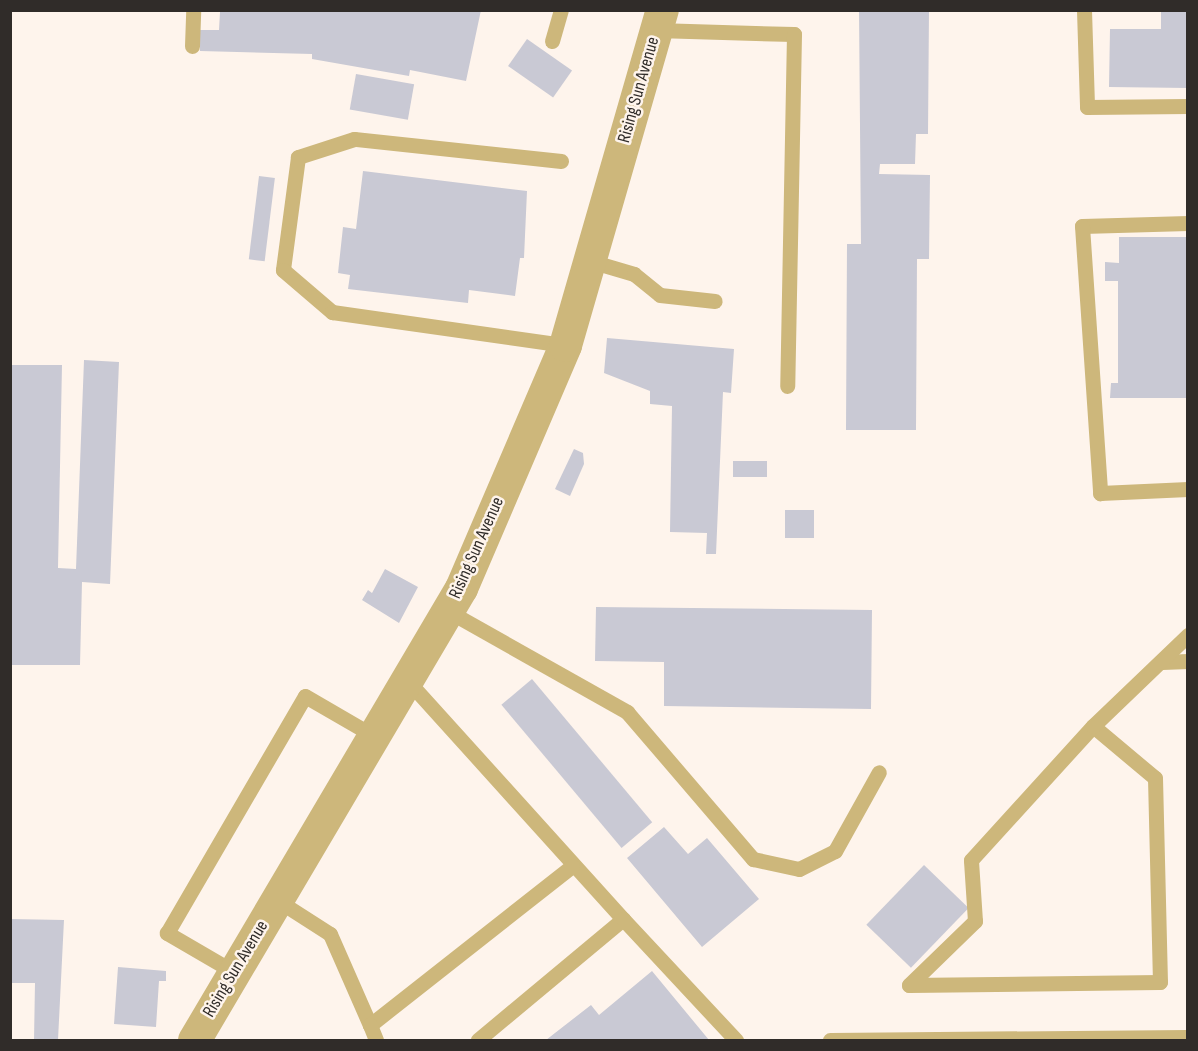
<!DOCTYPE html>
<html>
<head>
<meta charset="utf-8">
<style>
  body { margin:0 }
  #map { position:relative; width:1198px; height:1051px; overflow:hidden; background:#fef4ec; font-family:"Sofia Sans Condensed",sans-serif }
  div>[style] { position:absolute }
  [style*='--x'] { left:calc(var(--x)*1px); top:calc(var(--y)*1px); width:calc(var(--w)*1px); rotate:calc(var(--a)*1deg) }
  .building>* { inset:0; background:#c9c9d4; transform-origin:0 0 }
  .service>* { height:15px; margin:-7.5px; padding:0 7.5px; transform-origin:7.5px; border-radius:7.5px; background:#cdb77b }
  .tertiary>* { height:33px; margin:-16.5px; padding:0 16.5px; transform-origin:16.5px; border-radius:16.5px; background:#cdb77b }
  span { translate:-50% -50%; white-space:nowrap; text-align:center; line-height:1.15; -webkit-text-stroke:5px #fef4ec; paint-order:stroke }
  .street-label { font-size:18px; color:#302c29 }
  .frame { position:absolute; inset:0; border:12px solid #302c29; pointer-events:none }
</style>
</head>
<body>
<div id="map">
  <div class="building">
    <div style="clip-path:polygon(481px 10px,466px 81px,410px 70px,409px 76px,312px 59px,312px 54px,200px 51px,200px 30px,219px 30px,220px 12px)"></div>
    <div style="clip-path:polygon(859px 10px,929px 10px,928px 134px,916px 134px,915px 164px,880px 164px,879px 174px,930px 175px,929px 259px,917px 259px,916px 430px,846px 430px,847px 244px,861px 244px)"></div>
    <div style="clip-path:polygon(1161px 10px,1188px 10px,1188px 88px,1109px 87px,1110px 29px,1161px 29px)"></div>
    <div style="left:527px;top:39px;width:55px;height:33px;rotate:35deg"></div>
    <div style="left:356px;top:74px;width:59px;height:36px;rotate:10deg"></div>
    <div style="clip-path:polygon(363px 171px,527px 191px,524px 258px,520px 258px,515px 296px,469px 290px,468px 303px,348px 289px,350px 275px,338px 273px,343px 227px,356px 229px)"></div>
    <div style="left:259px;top:176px;width:16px;height:84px;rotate:7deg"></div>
    <div style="clip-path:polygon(1119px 237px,1188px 237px,1188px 398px,1110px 398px,1111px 383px,1118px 383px,1118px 281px,1105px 281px,1105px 262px,1119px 263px)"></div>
    <div style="clip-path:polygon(607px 338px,734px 349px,731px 393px,723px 392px,716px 554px,706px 554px,707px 533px,670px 532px,672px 406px,650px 404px,650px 391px,604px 373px)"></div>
    <div style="clip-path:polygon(84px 360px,119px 362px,110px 584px,82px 582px,80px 665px,10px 665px,10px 365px,62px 365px,58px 568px,76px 569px)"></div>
    <div style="clip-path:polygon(574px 449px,583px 453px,584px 464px,570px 496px,555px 489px)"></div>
    <div style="left:733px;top:461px;width:34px;height:16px"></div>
    <div style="left:785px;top:510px;width:29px;height:28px"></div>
    <div style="clip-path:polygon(385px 569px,418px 587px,399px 623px,362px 600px,368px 590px,372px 593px)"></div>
    <div style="clip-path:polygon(596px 607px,872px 610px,871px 709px,664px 706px,664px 662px,595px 661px)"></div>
    <div style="left:532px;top:679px;width:187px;height:40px;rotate:50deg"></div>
    <div style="clip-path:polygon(664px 827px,688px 854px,707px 838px,759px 899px,702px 947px,627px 858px)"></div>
    <div style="left:924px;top:865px;width:62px;height:83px;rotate:44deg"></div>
    <div style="clip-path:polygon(10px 919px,64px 920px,58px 1040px,34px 1040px,35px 983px,10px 983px)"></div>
    <div style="clip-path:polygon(118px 967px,166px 971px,166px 981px,159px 981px,156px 1027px,114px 1024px)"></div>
    <div style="clip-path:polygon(652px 971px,709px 1040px,546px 1040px,591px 1005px,599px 1015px)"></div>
  </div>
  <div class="service">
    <div style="--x:1084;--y:10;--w:97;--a:88.2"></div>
    <div style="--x:1087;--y:107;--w:101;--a:-0.6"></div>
    <div style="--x:656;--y:30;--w:138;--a:1.7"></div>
    <div style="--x:794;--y:34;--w:352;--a:91.1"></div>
    <div style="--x:552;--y:41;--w:32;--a:-74"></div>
    <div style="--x:192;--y:46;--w:36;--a:-88"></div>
    <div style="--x:561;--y:161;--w:208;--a:-173.9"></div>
    <div style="--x:354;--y:139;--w:59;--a:162.2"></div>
    <div style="--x:298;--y:157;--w:114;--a:97.6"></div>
    <div style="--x:283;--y:270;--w:65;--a:40.6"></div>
    <div style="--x:332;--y:312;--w:235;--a:8.1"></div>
    <div style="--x:1188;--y:223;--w:106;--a:178.4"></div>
    <div style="--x:1082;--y:226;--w:268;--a:86.1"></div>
    <div style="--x:1100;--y:493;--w:88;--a:-2.6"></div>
    <div style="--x:590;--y:261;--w:46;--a:16.5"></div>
    <div style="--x:634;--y:274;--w:33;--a:39"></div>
    <div style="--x:660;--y:295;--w:55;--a:6.2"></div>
    <div style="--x:448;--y:611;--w:206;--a:29.4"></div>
    <div style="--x:627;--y:712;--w:194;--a:49.4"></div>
    <div style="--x:753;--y:859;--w:47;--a:12.3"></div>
    <div style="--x:799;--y:869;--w:40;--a:-26.6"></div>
    <div style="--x:835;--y:851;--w:90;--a:-60.9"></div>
    <div style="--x:1162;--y:662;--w:26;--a:-2"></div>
    <div style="--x:407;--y:680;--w:322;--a:47.9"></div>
    <div style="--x:623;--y:919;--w:189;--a:140.2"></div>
    <div style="--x:1093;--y:726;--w:81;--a:40"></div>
    <div style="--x:1155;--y:778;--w:204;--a:88.6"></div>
    <div style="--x:1160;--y:982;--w:251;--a:179.3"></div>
    <div style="--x:909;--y:985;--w:92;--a:-44.1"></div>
    <div style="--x:975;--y:921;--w:61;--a:-93.8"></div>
    <div style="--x:971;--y:860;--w:181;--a:-47.7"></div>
    <div style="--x:1093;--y:726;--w:132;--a:-43.8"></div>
    <div style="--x:277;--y:900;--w:63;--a:32.7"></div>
    <div style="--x:330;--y:934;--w:99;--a:66.3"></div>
    <div style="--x:370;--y:1025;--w:257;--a:-38.2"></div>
    <div style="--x:623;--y:919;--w:166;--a:47"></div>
    <div style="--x:234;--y:972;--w:78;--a:-149.8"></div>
    <div style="--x:167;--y:933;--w:274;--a:-59.8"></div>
    <div style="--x:305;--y:696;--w:80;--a:30.1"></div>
    <div style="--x:370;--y:1025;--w:16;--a:68"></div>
    <div style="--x:830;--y:1040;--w:358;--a:-0.5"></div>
  </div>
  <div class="tertiary">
    <div style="--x:194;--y:1040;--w:525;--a:-59.43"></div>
    <div style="--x:461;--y:588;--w:264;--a:-66.8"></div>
    <div style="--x:565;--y:345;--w:349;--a:-73.9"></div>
  </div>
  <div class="street-label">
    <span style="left:639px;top:90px;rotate:-74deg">Rising Sun Avenue</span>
    <span style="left:477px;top:548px;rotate:-66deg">Rising Sun Avenue</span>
    <span style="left:236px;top:969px;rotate:-59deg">Rising Sun Avenue</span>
  </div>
  <div class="frame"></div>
</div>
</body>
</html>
